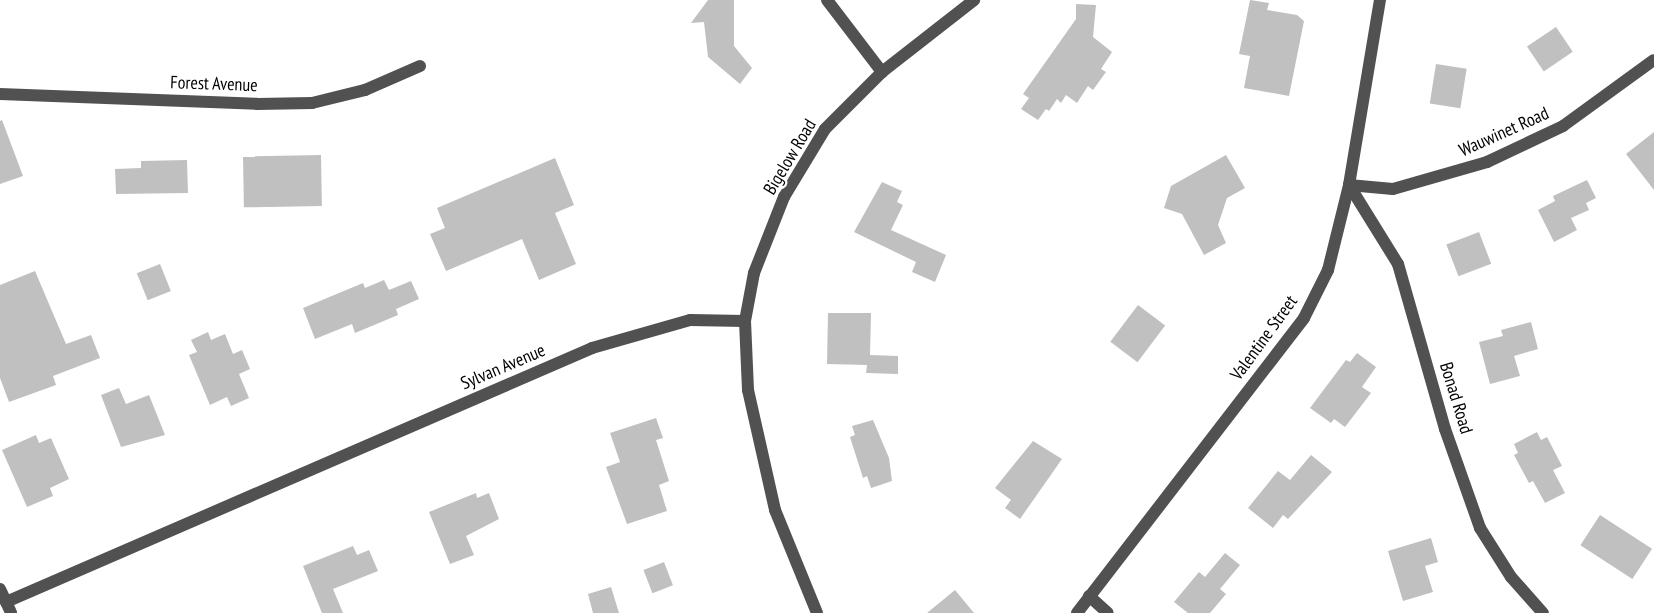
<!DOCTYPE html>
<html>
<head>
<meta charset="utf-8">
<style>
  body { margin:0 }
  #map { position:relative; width:1654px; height:613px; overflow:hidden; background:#fff; font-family:"PT Sans Narrow",sans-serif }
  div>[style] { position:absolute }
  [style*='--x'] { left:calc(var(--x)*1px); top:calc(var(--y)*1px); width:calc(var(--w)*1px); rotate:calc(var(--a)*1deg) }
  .building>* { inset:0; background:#c0c0c0; transform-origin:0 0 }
  .minor>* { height:12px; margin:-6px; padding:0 6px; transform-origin:6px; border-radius:6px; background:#515151 }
  .tertiary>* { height:12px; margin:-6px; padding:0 6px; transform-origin:6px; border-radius:6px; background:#515151 }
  span { translate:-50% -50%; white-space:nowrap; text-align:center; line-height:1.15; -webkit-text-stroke:4.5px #fff; paint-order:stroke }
  .street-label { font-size:18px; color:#000 }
</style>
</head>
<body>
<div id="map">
  <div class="building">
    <div style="clip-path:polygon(708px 0,734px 0,734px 46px,752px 68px,740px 84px,708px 57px,704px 22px,691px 23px)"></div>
    <div style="clip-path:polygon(1250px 0,1269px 3px,1267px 10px,1297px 15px,1304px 21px,1289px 96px,1244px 88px,1250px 56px,1239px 54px)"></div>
    <div style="clip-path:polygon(1076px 4px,1096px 5px,1093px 37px,1112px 52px,1101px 69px,1106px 72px,1093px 90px,1088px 86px,1077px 103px,1066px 95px,1061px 103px,1057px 99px,1049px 111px,1046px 109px,1038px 120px,1021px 109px,1029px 98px,1023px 94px,1076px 19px)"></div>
    <div style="left:1556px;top:27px;width:30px;height:35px;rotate:56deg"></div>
    <div style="left:1436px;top:64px;width:31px;height:40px;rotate:9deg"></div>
    <div style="clip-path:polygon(2px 120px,23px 176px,0 184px,0 121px)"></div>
    <div style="clip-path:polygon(1654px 132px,1654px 190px,1626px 154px)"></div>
    <div style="left:321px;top:155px;width:51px;height:78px;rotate:89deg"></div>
    <div style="clip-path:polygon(1226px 155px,1245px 188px,1227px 198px,1218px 225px,1226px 243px,1204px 255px,1182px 214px,1164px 208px,1171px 186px)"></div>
    <div style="clip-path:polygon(555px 158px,574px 205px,555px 213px,576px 264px,539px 280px,522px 239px,446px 271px,430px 234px,445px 228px,437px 208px)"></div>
    <div style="clip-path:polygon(187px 160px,188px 193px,116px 194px,115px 169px,141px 168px,141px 161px)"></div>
    <div style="clip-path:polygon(1587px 180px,1596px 198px,1586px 203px,1589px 210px,1571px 218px,1577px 230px,1554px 242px,1538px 210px,1555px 201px,1553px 196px)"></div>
    <div style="clip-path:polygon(882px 182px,902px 191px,897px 202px,903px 205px,891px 230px,946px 255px,935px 282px,912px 272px,916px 262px,854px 232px)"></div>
    <div style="left:1479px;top:232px;width:34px;height:35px;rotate:69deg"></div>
    <div style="left:160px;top:264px;width:29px;height:25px;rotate:68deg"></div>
    <div style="clip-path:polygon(35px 271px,66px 344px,91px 335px,100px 358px,53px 376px,56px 385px,9px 402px,0 378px,0 285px)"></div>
    <div style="clip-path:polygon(384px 280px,389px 290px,411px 281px,419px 299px,396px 309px,398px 315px,355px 333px,352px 324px,315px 339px,303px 308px,363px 283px,365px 288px)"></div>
    <div style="left:1138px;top:305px;width:34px;height:46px;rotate:37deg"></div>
    <div style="clip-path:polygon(828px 313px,871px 313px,870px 355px,898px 356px,898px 374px,866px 373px,867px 365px,827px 364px)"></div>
    <div style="clip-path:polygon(1531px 322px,1538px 349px,1514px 356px,1520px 376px,1490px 384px,1479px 342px,1503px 336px,1501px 330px)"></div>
    <div style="clip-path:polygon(208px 332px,211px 340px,225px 334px,233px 354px,242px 350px,250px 369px,239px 374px,249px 398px,231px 406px,227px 397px,210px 405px,189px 355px,197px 352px,191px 340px)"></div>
    <div style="clip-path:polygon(1357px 353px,1376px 367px,1362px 387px,1371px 393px,1345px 427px,1334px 419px,1331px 423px,1310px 408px,1346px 360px,1350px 362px)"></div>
    <div style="clip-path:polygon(119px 388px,126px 404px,149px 395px,165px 435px,121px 447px,101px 395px)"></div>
    <div style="clip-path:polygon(656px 418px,663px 438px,656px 440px,669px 481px,659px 485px,667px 511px,627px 524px,606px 467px,620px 462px,610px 433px)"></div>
    <div style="clip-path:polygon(873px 420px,889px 458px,892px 481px,871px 488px,867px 476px,863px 478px,850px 437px,855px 435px,852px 426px)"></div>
    <div style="clip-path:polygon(1537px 432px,1541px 440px,1547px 437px,1562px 466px,1553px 470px,1565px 493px,1545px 503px,1533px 481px,1529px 483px,1514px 455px,1518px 453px,1514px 444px)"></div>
    <div style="clip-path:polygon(36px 435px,39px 443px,51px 438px,69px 479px,50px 488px,53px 496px,27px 507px,2px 450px)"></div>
    <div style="clip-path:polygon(1033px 441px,1062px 459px,1020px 519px,1005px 508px,1011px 500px,995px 488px)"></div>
    <div style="clip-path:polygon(1311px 455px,1332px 472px,1288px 519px,1283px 515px,1273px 528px,1248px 508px,1278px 471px,1290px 480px)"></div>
    <div style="clip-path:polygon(476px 493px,477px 498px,489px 493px,499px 519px,466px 536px,474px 555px,450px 564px,429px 512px)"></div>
    <div style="left:1600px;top:515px;width:62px;height:36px;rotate:33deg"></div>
    <div style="clip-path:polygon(1431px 538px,1438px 562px,1425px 566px,1433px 592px,1403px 601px,1388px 551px)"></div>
    <div style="clip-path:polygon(353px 546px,357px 555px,369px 550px,378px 571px,333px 589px,343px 613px,322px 613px,303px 566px)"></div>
    <div style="clip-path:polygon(1225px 553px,1240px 565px,1220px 589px,1226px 594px,1210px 613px,1188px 613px,1174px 602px,1199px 572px,1205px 577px)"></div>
    <div style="left:664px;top:562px;width:25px;height:22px;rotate:69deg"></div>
    <div style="clip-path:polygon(611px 587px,619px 613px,593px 613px,588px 594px)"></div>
    <div style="clip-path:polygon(955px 590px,974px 613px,927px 613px)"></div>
  </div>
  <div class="minor">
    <div style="--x:827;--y:0;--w:91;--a:52.6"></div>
    <div style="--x:0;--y:94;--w:257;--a:2.2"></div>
    <div style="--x:257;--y:104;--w:55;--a:-1"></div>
    <div style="--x:312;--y:103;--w:55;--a:-13.8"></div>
    <div style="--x:365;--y:90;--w:60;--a:-23.6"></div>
    <div style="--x:1349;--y:185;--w:93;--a:58.2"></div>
    <div style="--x:1398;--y:264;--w:172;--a:74.1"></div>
    <div style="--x:1445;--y:429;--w:105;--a:70.5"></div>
    <div style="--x:1480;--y:528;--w:58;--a:57.7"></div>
    <div style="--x:1511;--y:577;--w:48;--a:48.4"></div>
    <div style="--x:1349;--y:185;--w:44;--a:5.2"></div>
    <div style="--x:1393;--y:189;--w:98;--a:-16"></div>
    <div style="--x:1487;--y:162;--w:84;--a:-25.3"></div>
    <div style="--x:1563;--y:126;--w:112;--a:-36"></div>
    <div style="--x:745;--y:321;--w:49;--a:-79.4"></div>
    <div style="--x:754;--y:273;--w:82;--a:-68.5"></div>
    <div style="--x:784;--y:197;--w:79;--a:-58.9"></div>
    <div style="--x:825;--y:129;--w:81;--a:-45"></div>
    <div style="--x:882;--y:72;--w:117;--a:-38"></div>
    <div style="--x:0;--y:589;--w:26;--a:65"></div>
    <div style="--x:1089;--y:596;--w:25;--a:42"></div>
    <div style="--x:6;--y:602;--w:639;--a:-23.43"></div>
    <div style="--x:592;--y:348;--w:102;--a:-15.9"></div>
    <div style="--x:690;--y:320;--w:55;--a:1"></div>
    <div style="--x:745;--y:321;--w:69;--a:87.5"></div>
    <div style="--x:748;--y:390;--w:123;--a:77.3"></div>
    <div style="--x:775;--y:510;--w:111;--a:67.8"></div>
  </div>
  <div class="tertiary">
    <div style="--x:1077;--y:613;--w:372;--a:-52.4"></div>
    <div style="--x:1304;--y:318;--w:54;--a:-63.4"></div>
    <div style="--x:1328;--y:270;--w:88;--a:-76.1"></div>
    <div style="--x:1349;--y:185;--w:188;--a:-80.5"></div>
  </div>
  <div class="street-label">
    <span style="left:214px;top:84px;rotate:2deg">Forest Avenue</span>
    <span style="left:1504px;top:132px;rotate:-24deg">Wauwinet Road</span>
    <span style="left:790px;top:157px;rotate:-59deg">Bigelow Road</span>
    <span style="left:1264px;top:338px;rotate:-54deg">Valentine Street</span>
    <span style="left:503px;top:367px;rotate:-23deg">Sylvan Avenue</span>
    <span style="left:1456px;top:398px;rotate:73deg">Bonad Road</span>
  </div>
</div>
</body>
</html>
